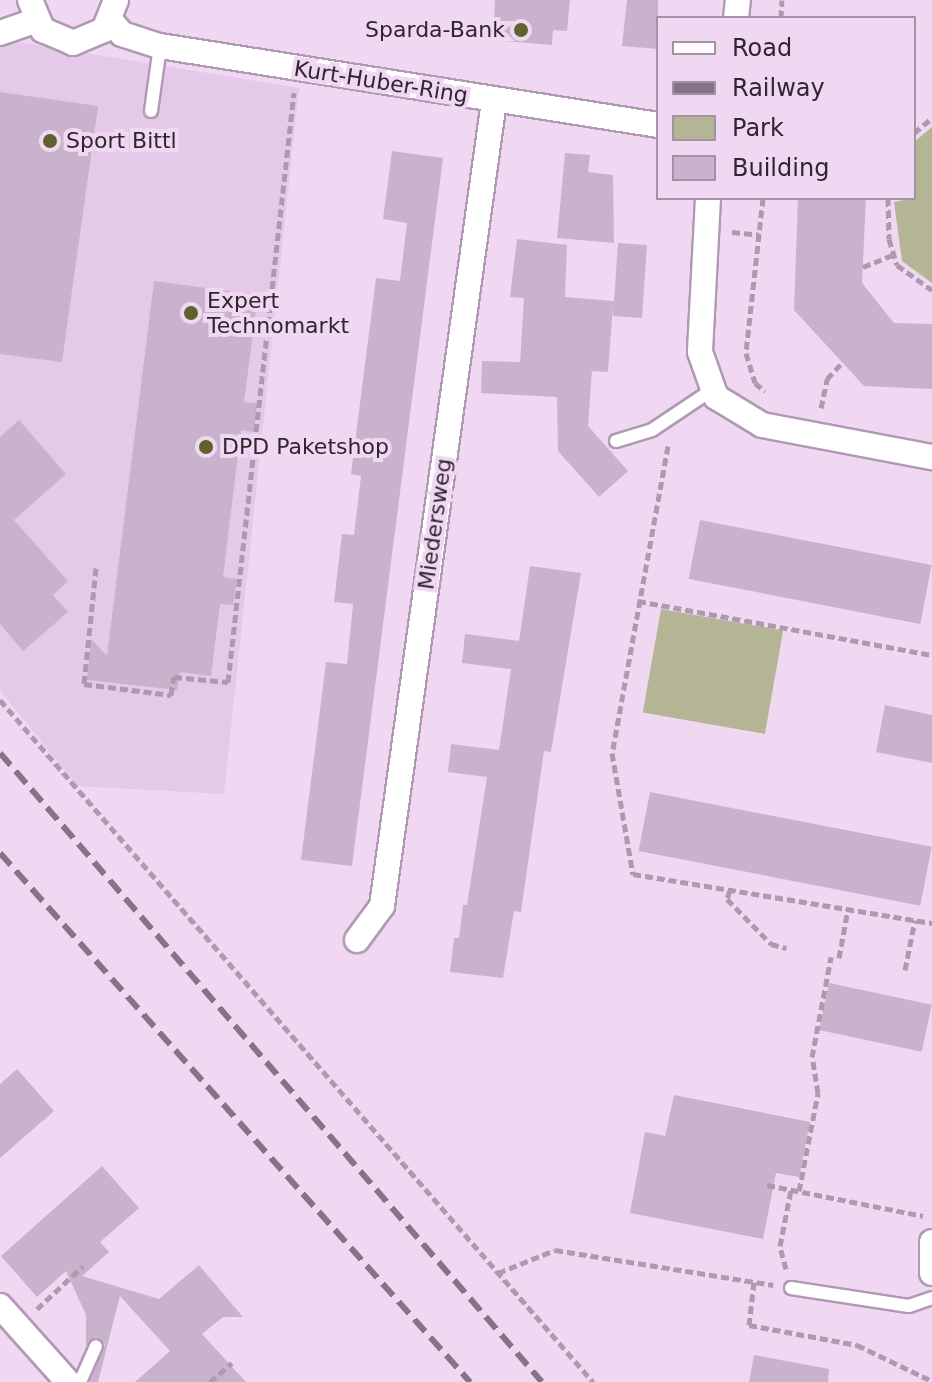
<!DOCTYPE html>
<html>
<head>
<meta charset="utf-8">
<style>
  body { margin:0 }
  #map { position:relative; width:932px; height:1382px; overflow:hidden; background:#f0d8f3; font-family:"DejaVu Sans",sans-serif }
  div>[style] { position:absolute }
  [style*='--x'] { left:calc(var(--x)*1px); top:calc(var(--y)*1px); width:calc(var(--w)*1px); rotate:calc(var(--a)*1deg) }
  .built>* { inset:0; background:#e5c9e9 }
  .green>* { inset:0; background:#b3b594; transform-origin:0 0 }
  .building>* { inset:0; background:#c9b3cc; transform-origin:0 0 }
  .path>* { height:5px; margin-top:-2.5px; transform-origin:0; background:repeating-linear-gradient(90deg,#ad9aaf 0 8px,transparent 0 12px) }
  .roads { filter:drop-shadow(2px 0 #b09ab3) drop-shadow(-2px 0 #b09ab3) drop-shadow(0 2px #b09ab3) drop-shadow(0 -2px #b09ab3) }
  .service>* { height:12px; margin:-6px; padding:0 6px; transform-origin:6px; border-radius:6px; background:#fff }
  .minor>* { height:24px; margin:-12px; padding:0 12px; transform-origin:12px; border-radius:12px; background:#fff }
  .rail>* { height:6px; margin-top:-3px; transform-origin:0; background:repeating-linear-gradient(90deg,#847485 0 16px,transparent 0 24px) }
  .dots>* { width:22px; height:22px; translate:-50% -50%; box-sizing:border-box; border:4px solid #f0d8f3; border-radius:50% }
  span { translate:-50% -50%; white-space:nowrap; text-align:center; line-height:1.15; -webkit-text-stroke:8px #f0d8f3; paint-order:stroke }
  .poi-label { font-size:22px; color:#2f2630 }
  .right { translate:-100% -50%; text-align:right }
  .left { translate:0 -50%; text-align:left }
  .street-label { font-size:22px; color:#2f2630 }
  .legend { position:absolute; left:656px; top:16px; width:260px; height:184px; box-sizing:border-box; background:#f0d8f3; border:2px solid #a391a5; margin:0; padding:10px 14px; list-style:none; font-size:24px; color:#2f2630 }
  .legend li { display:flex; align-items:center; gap:16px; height:40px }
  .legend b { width:40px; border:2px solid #a391a5 }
</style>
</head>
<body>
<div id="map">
  <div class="built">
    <div style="clip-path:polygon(0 39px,299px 88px,224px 794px,77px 786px,0 690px)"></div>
  </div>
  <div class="green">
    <div style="clip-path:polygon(932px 127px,932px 283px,902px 261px,894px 202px,914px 198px,914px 142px)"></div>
    <div style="left:661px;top:609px;width:124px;height:105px;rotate:10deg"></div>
  </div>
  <div class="building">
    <div style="clip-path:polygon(495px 0,570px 0,567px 31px,553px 30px,552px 45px,493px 40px)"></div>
    <div style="clip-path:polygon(627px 0,658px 0,658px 49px,622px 46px)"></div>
    <div style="clip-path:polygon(0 92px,98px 106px,62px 362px,0 354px)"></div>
    <div style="clip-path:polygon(392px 151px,443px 158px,352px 866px,301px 860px,326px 662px,347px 664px,353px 604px,334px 602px,342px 534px,354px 535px,361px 476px,351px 474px,376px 278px,400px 281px,407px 223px,383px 219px)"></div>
    <div style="clip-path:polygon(565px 153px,590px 155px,588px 172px,613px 175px,614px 243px,557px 238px)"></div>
    <div style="clip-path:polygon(798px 198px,866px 198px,862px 283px,894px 323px,932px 324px,932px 389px,864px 386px,794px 310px)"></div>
    <div style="clip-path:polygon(517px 239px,567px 245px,565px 297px,614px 301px,618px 243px,647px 245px,642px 318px,613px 316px,613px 306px,608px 372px,592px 371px,588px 426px,628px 471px,599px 497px,558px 451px,557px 397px,481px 393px,482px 361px,520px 362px,524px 298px,510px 297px)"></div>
    <div style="clip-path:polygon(154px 281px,258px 295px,244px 402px,257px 403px,254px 432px,241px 430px,223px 577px,237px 579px,233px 605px,220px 604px,211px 676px,180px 672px,177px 690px,87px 680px,91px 639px,107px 656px)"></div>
    <div style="clip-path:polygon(19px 420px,66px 474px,14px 520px,68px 581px,53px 595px,68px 612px,23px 651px,0 624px,0 437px)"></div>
    <div style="left:700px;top:520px;width:236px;height:60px;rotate:11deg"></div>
    <div style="clip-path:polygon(530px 566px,581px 573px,551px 752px,544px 751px,521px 912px,514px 911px,503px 978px,450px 972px,454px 938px,459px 938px,463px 905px,467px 905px,487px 777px,448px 772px,451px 744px,499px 750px,511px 669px,462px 663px,465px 634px,519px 641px)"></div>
    <div style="clip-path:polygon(885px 705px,932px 715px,932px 763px,876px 752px)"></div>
    <div style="left:650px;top:792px;width:287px;height:60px;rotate:11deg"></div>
    <div style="left:829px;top:983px;width:105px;height:48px;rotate:12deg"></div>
    <div style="clip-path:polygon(17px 1069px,54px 1111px,0 1158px,0 1084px)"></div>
    <div style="clip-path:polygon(674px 1095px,810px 1122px,799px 1177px,776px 1173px,763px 1239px,630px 1213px,645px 1132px,665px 1136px)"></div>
    <div style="clip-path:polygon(102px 1166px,139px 1208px,100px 1242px,109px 1252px,82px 1276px,159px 1299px,199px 1265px,243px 1317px,223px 1317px,202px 1334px,246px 1382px,135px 1382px,170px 1351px,120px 1296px,98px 1382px,90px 1382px,105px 1344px,96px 1337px,86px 1346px,86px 1315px,66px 1271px,37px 1297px,1px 1256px)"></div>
    <div style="clip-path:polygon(754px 1355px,829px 1369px,828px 1382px,749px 1382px)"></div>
  </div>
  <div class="path">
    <div style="--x:781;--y:18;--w:18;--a:-87"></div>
    <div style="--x:914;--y:133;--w:23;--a:-40"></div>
    <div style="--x:763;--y:198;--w:156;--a:96.3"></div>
    <div style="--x:746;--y:353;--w:31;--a:73"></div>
    <div style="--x:755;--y:383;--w:13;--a:39"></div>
    <div style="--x:888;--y:198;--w:41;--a:88.6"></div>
    <div style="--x:889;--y:239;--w:27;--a:73"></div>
    <div style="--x:897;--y:265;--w:43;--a:35.5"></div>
    <div style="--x:732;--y:232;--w:27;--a:6"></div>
    <div style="--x:863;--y:267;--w:32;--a:-22"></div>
    <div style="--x:821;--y:408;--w:30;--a:-78"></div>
    <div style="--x:827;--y:379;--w:22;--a:-47"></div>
    <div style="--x:668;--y:446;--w:312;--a:100.3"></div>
    <div style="--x:612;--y:753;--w:123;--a:80.2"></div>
    <div style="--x:633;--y:874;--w:303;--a:9.3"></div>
    <div style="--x:96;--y:568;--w:117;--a:95.9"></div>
    <div style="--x:84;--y:684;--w:88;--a:7.2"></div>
    <div style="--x:171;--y:695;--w:18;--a:-81"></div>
    <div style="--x:174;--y:677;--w:54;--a:5.3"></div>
    <div style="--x:228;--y:682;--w:593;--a:-83.61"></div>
    <div style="--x:638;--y:601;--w:299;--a:10.4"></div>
    <div style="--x:0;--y:700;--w:904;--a:48.99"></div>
    <div style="--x:730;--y:890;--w:9;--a:108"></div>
    <div style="--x:727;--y:899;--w:63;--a:45.6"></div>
    <div style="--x:771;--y:944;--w:16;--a:15"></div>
    <div style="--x:839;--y:958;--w:50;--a:-79.6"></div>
    <div style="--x:905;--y:970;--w:51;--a:-78.7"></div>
    <div style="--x:767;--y:1185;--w:159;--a:11.2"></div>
    <div style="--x:799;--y:1191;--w:100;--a:-79"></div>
    <div style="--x:818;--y:1093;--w:36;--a:-99"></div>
    <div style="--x:812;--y:1057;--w:102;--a:-79.2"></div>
    <div style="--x:786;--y:1269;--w:24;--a:-105"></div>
    <div style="--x:780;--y:1246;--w:57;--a:-78.9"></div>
    <div style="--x:498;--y:1273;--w:61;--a:-22"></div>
    <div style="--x:555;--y:1250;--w:221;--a:9.1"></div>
    <div style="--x:754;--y:1282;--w:43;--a:96.6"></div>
    <div style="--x:749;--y:1325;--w:110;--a:10.5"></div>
    <div style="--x:857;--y:1345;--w:83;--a:25.6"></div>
    <div style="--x:37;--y:1309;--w:63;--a:-43.1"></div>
    <div style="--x:210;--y:1382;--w:29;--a:-41"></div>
  </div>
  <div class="roads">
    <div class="service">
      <div style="--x:151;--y:111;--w:66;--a:-82.1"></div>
      <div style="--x:616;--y:441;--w:38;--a:-17"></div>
      <div style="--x:652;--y:430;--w:72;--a:-33.7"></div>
      <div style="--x:791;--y:1288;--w:119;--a:8.7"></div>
      <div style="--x:909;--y:1306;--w:24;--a:-19"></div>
      <div style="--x:80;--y:1382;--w:39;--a:-66"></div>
    </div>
    <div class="minor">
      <div style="--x:30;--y:0;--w:33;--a:67"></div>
      <div style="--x:43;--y:30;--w:33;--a:23"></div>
      <div style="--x:73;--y:43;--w:34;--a:-23"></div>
      <div style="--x:104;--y:30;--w:32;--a:-68"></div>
      <div style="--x:736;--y:18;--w:18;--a:-84"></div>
      <div style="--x:111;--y:21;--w:17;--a:50"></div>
      <div style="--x:122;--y:34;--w:40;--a:18"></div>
      <div style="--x:160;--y:46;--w:504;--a:9.01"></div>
      <div style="--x:0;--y:33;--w:37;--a:-19"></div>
      <div style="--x:708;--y:198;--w:154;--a:93"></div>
      <div style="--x:700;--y:352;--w:48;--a:70.4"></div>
      <div style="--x:716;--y:397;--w:54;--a:31.3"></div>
      <div style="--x:762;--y:425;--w:173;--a:10.7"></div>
      <div style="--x:357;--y:940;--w:42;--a:-53.7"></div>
      <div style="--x:382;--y:906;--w:813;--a:-82.08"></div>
      <div style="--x:932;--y:1242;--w:31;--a:90"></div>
      <div style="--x:0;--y:1306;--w:102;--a:48.2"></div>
    </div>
  </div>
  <div class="rail">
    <div style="--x:0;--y:753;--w:830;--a:49.25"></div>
    <div style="--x:0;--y:853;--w:708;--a:48.38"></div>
  </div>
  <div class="dots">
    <div style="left:521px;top:30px;background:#5f612f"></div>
    <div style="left:50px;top:141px;background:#5f612f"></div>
    <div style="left:191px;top:313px;background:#5f612f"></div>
    <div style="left:206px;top:447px;background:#5f612f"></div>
  </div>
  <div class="poi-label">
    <span class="right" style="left:505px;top:30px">Sparda-Bank</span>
    <span class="left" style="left:66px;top:141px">Sport Bittl</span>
    <span class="left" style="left:207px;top:313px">Expert<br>Technomarkt</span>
    <span class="left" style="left:222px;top:447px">DPD Paketshop</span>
  </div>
  <div class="street-label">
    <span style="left:381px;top:82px;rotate:9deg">Kurt-Huber-Ring</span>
    <span style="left:435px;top:524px;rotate:-82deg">Miedersweg</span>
  </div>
  <ul class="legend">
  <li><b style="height:10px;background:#fff"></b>Road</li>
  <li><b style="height:10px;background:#847485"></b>Railway</li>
  <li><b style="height:22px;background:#b3b594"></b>Park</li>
  <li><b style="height:22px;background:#c9b3cc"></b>Building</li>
  </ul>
</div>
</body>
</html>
